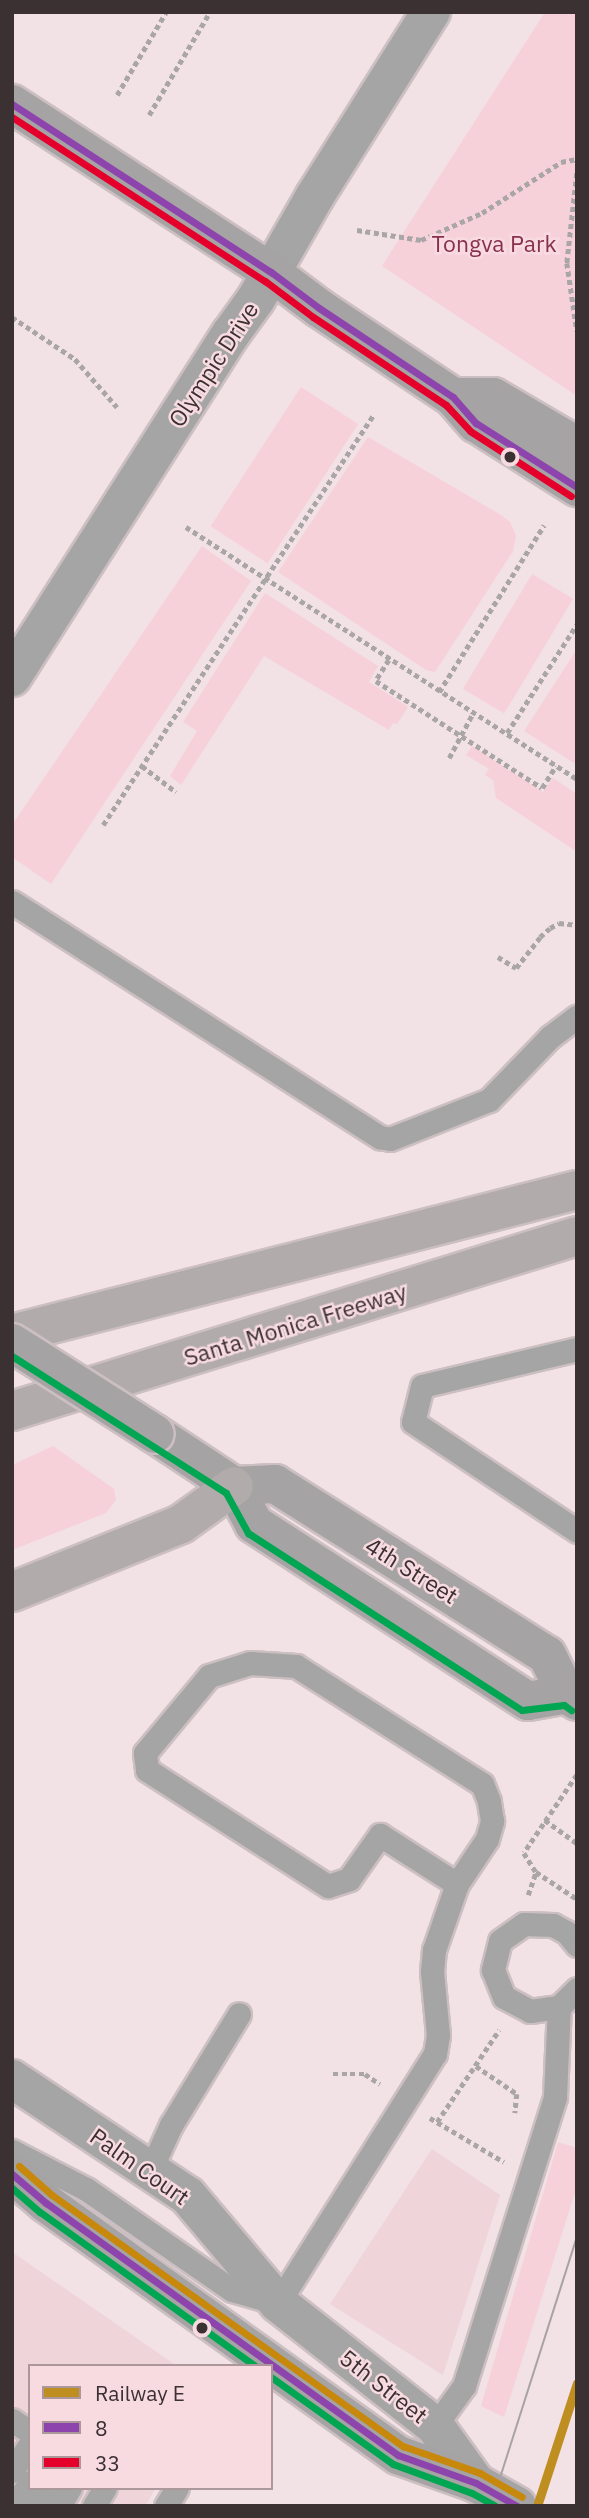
<!DOCTYPE html>
<html>
<head>
<meta charset="utf-8">
<style>
  body { margin:0 }
  #map { position:relative; width:589px; height:2518px; overflow:hidden; background:#f2e1e5; font-family:"IBM Plex Sans",sans-serif }
  div>[style] { position:absolute }
  [style*='--x'] { left:calc(var(--x)*1px); top:calc(var(--y)*1px); width:calc(var(--w)*1px); rotate:calc(var(--a)*1deg) }
  .built>* { inset:0; background:#efd4da }
  .green>* { inset:0; background:#f7d1da; transform-origin:0 0 }
  .path>* { height:4.5px; margin-top:-2.25px; transform-origin:0; background:repeating-linear-gradient(90deg,#aaa6a7 0 5px,transparent 0 8.5px) }
  .roads { filter:drop-shadow(2px 0 #ccbfc2) drop-shadow(-2px 0 #ccbfc2) drop-shadow(0 2px #ccbfc2) drop-shadow(0 -2px #ccbfc2) }
  .lane>* { height:23px; margin:-11.5px; padding:0 11.5px; transform-origin:11.5px; border-radius:11.5px; background:#a4a5a4 }
  .street>* { height:38px; margin:-19px; padding:0 19px; transform-origin:19px; border-radius:19px; background:#a4a5a4 }
  .secondary>* { height:38px; margin:-19px; padding:0 19px; transform-origin:19px; border-radius:19px; background:#a5a3a3 }
  .highway>* { height:38px; margin:-19px; padding:0 19px; transform-origin:19px; border-radius:19px; background:#b1abab }
  .tram>* { height:2px; margin:-1px; padding:0 1px; transform-origin:1px; border-radius:1px; background:#a9a2a4 }
  .bridges { filter:drop-shadow(2px 0 #ccbfc2) drop-shadow(-2px 0 #ccbfc2) drop-shadow(0 2px #ccbfc2) drop-shadow(0 -2px #ccbfc2) }
  .secondary-bridge>* { height:38px; margin:-19px; padding:0 19px; transform-origin:19px; border-radius:19px; background:#a5a3a3 }
  .bus-1>* { height:7px; margin:-3.5px; padding:0 3.5px; transform-origin:3.5px; border-radius:3.5px; background:#8e44ad }
  .bus-2>* { height:7px; margin:-3.5px; padding:0 3.5px; transform-origin:3.5px; border-radius:3.5px; background:#e4002b }
  .bus-3>* { height:7px; margin:-3.5px; padding:0 3.5px; transform-origin:3.5px; border-radius:3.5px; background:#00a651 }
  .bus-4>* { height:7px; margin:-3.5px; padding:0 3.5px; transform-origin:3.5px; border-radius:3.5px; background:#c8880c }
  .rail-1>* { height:9px; margin:-4.5px; padding:0 4.5px; transform-origin:4.5px; border-radius:4.5px; background:#bf8e20 }
  .dots>* { width:19px; height:19px; translate:-50% -50%; box-sizing:border-box; border:4px solid #f8dbe1; border-radius:50% }
  span { translate:-50% -50%; white-space:nowrap; text-align:center; line-height:1.15; -webkit-text-stroke:5px #f8dbe1; paint-order:stroke }
  .park-label { font-size:23px; color:#88304e }
  .street-label { font-size:23px; color:#3b3032 }
  .frame { position:absolute; inset:0; border:14px solid #3b3032; pointer-events:none }
  .legend { position:absolute; left:28px; top:2364px; width:245px; height:126px; box-sizing:border-box; background:#f8dbe1; border:2px solid #ac979b; margin:0; padding:9px 12px; list-style:none; font-size:21px; color:#3b3032 }
  .legend li { display:flex; align-items:center; gap:14px; height:35px }
  .legend b { width:35px; border:2px solid #ac979b }
</style>
</head>
<body>
<div id="map">
  <div class="built">
    <div style="clip-path:polygon(432px 2149px,500px 2195px,443px 2375px,330px 2304px)"></div>
    <div style="clip-path:polygon(12px 2252px,177px 2366px,30px 2366px,30px 2488px,156px 2488px,145px 2506px,12px 2506px)"></div>
  </div>
  <div class="green">
    <div style="clip-path:polygon(545px 12px,577px 12px,577px 396px,382px 266px)"></div>
    <div style="left:301px;top:387px;width:68px;height:166px;rotate:33deg"></div>
    <div style="clip-path:polygon(368px 437px,501px 515px,510px 522px,516px 536px,513px 551px,435px 672px,426px 670px,278px 572px)"></div>
    <div style="clip-path:polygon(202px 546px,251px 581px,51px 884px,12px 857px,12px 825px)"></div>
    <div style="left:532px;top:574px;width:48px;height:134px;rotate:31deg"></div>
    <div style="clip-path:polygon(265px 593px,378px 666px,369px 682px,408px 707px,397px 724px,393px 723px,389px 730px,264px 656px,181px 785px,170px 776px,197px 731px,183px 722px)"></div>
    <div style="clip-path:polygon(577px 649px,577px 765px,524px 731px)"></div>
    <div style="clip-path:polygon(472px 746px,543px 792px,553px 778px,577px 794px,577px 852px,496px 798px,493px 780px,485px 775px,489px 769px,466px 755px)"></div>
    <div style="clip-path:polygon(53px 1446px,114px 1489px,116px 1500px,106px 1513px,12px 1550px,12px 1465px)"></div>
    <div style="clip-path:polygon(558px 2142px,577px 2148px,577px 2186px,504px 2417px,481px 2406px)"></div>
  </div>
  <div class="path">
    <div style="--x:117;--y:95;--w:96;--a:-59.4"></div>
    <div style="--x:149;--y:115;--w:120;--a:-59.4"></div>
    <div style="--x:577;--y:173;--w:91;--a:96.3"></div>
    <div style="--x:567;--y:263;--w:69;--a:81.6"></div>
    <div style="--x:357;--y:230;--w:65;--a:8.9"></div>
    <div style="--x:421;--y:240;--w:67;--a:-23.9"></div>
    <div style="--x:482;--y:213;--w:94;--a:-32.8"></div>
    <div style="--x:561;--y:162;--w:16;--a:-11"></div>
    <div style="--x:12;--y:317;--w:76;--a:33.7"></div>
    <div style="--x:75;--y:359;--w:64;--a:48.8"></div>
    <div style="--x:186;--y:527;--w:465;--a:32.8"></div>
    <div style="--x:389;--y:660;--w:25;--a:122"></div>
    <div style="--x:376;--y:681;--w:197;--a:32.8"></div>
    <div style="--x:542;--y:788;--w:26;--a:-58"></div>
    <div style="--x:439;--y:692;--w:197;--a:-57.8"></div>
    <div style="--x:507;--y:733;--w:130;--a:-57.3"></div>
    <div style="--x:449;--y:758;--w:51;--a:-61.9"></div>
    <div style="--x:142;--y:766;--w:43;--a:37.4"></div>
    <div style="--x:103;--y:825;--w:490;--a:-56.6"></div>
    <div style="--x:498;--y:957;--w:21;--a:31"></div>
    <div style="--x:516;--y:968;--w:39;--a:-52"></div>
    <div style="--x:540;--y:937;--w:13;--a:-42"></div>
    <div style="--x:550;--y:928;--w:10;--a:-29"></div>
    <div style="--x:559;--y:923;--w:18;--a:6"></div>
    <div style="--x:577;--y:1775;--w:94;--a:124.2"></div>
    <div style="--x:524;--y:1853;--w:22;--a:58"></div>
    <div style="--x:536;--y:1872;--w:49;--a:33.4"></div>
    <div style="--x:545;--y:1820;--w:39;--a:36"></div>
    <div style="--x:528;--y:1895;--w:24;--a:-71"></div>
    <div style="--x:476;--y:2066;--w:50;--a:34.3"></div>
    <div style="--x:517;--y:2094;--w:19;--a:96"></div>
    <div style="--x:333;--y:2074;--w:32;--a:0"></div>
    <div style="--x:365;--y:2074;--w:18;--a:34"></div>
    <div style="--x:430;--y:2118;--w:86;--a:30.7"></div>
    <div style="--x:437;--y:2122;--w:111;--a:-56"></div>
  </div>
  <div class="roads">
    <div class="lane">
      <div style="--x:12;--y:902;--w:437;--a:32.6"></div>
      <div style="--x:380;--y:1137;--w:10;--a:11"></div>
      <div style="--x:390;--y:1139;--w:106;--a:-21.5"></div>
      <div style="--x:489;--y:1100;--w:88;--a:-45.9"></div>
      <div style="--x:550;--y:1037;--w:34;--a:-37"></div>
      <div style="--x:577;--y:1349;--w:159;--a:166.6"></div>
      <div style="--x:422;--y:1386;--w:37;--a:104"></div>
      <div style="--x:413;--y:1422;--w:197;--a:33.6"></div>
      <div style="--x:577;--y:1945;--w:17;--a:-130"></div>
      <div style="--x:566;--y:1932;--w:15;--a:-152"></div>
      <div style="--x:553;--y:1925;--w:29;--a:-178"></div>
      <div style="--x:524;--y:1924;--w:29;--a:145"></div>
      <div style="--x:500;--y:1941;--w:30;--a:104"></div>
      <div style="--x:493;--y:1970;--w:29;--a:68"></div>
      <div style="--x:504;--y:1997;--w:30;--a:28"></div>
      <div style="--x:530;--y:2011;--w:29;--a:-8"></div>
      <div style="--x:559;--y:2007;--w:25;--a:-45"></div>
      <div style="--x:12;--y:2151;--w:83;--a:27.2"></div>
      <div style="--x:86;--y:2189;--w:178;--a:34.7"></div>
      <div style="--x:232;--y:2290;--w:48;--a:15.8"></div>
      <div style="--x:278;--y:2303;--w:294;--a:-57.8"></div>
      <div style="--x:435;--y:2054;--w:19;--a:-81"></div>
      <div style="--x:438;--y:2035;--w:63;--a:-95.4"></div>
      <div style="--x:432;--y:1972;--w:22;--a:-85"></div>
      <div style="--x:434;--y:1950;--w:70;--a:-70.8"></div>
      <div style="--x:457;--y:1884;--w:54;--a:-56.3"></div>
      <div style="--x:487;--y:1839;--w:19;--a:-74"></div>
      <div style="--x:492;--y:1821;--w:20;--a:-99"></div>
      <div style="--x:489;--y:1801;--w:18;--a:-112"></div>
      <div style="--x:482;--y:1784;--w:220;--a:-147.6"></div>
      <div style="--x:296;--y:1666;--w:46;--a:-176.3"></div>
      <div style="--x:250;--y:1663;--w:43;--a:162.4"></div>
      <div style="--x:209;--y:1676;--w:100;--a:129.7"></div>
      <div style="--x:145;--y:1753;--w:17;--a:83"></div>
      <div style="--x:147;--y:1770;--w:215;--a:32.7"></div>
      <div style="--x:328;--y:1886;--w:22;--a:-18"></div>
      <div style="--x:349;--y:1879;--w:54;--a:-54.8"></div>
      <div style="--x:380;--y:1835;--w:91;--a:32.5"></div>
      <div style="--x:150;--y:2171;--w:51;--a:-65.5"></div>
      <div style="--x:171;--y:2125;--w:130;--a:-58.5"></div>
      <div style="--x:12;--y:2420;--w:22;--a:34"></div>
      <div style="--x:435;--y:2426;--w:49;--a:-54.1"></div>
      <div style="--x:464;--y:2386;--w:303;--a:-72.5"></div>
      <div style="--x:555;--y:2097;--w:90;--a:-87.5"></div>
      <div style="--x:12;--y:2471;--w:32;--a:-56"></div>
      <div style="--x:14;--y:2506;--w:29;--a:-56"></div>
      <div style="--x:39;--y:2506;--w:22;--a:-56"></div>
      <div style="--x:59;--y:2506;--w:21;--a:-59"></div>
      <div style="--x:94;--y:2506;--w:21;--a:-59"></div>
      <div style="--x:166;--y:2506;--w:21;--a:-59"></div>
    </div>
    <div class="street">
      <div style="--x:12;--y:677;--w:406;--a:-57.5"></div>
      <div style="--x:230;--y:335;--w:44;--a:-54.2"></div>
      <div style="--x:256;--y:299;--w:119;--a:-60.2"></div>
      <div style="--x:315;--y:196;--w:218;--a:-57.8"></div>
      <div style="--x:12;--y:2079;--w:211;--a:33.6"></div>
      <div style="--x:188;--y:2196;--w:140;--a:49.9"></div>
      <div style="--x:278;--y:2303;--w:199;--a:38.1"></div>
      <div style="--x:435;--y:2426;--w:70;--a:54.3"></div>
    </div>
    <div class="secondary">
      <div style="--x:12;--y:104;--w:309;--a:33"></div>
      <div style="--x:271;--y:272;--w:60;--a:36.9"></div>
      <div style="--x:319;--y:308;--w:161;--a:33.6"></div>
      <div style="--x:453;--y:397;--w:35;--a:49"></div>
      <div style="--x:476;--y:423;--w:120;--a:32.4"></div>
      <div style="--x:453;--y:397;--w:40;--a:0"></div>
      <div style="--x:493;--y:397;--w:97;--a:30.3"></div>
      <div style="--x:155;--y:1434;--w:95;--a:33.4"></div>
      <div style="--x:234;--y:1486;--w:43;--a:62.2"></div>
      <div style="--x:254;--y:1524;--w:326;--a:32.9"></div>
      <div style="--x:528;--y:1701;--w:39;--a:-10"></div>
      <div style="--x:234;--y:1486;--w:41;--a:-2.8"></div>
      <div style="--x:275;--y:1484;--w:321;--a:32.2"></div>
      <div style="--x:547;--y:1655;--w:43;--a:64"></div>
      <div style="--x:566;--y:1694;--w:13;--a:32"></div>
      <div style="--x:12;--y:2174;--w:45;--a:40.5"></div>
      <div style="--x:46;--y:2203;--w:433;--a:35.6"></div>
      <div style="--x:398;--y:2455;--w:83;--a:19.7"></div>
      <div style="--x:476;--y:2483;--w:47;--a:29.3"></div>
    </div>
    <div class="highway">
      <div style="--x:12;--y:1334;--w:583;--a:-14.3"></div>
      <div style="--x:12;--y:1411;--w:591;--a:-17.21"></div>
      <div style="--x:12;--y:1592;--w:182;--a:-21.9"></div>
      <div style="--x:181;--y:1524;--w:65;--a:-35.6"></div>
    </div>
  </div>
  <div class="tram">
    <div style="--x:491;--y:2506;--w:282;--a:-72.3"></div>
  </div>
  <div class="bridges">
    <div class="secondary-bridge">
      <div style="--x:12;--y:1343;--w:169;--a:32.5"></div>
    </div>
  </div>
  <div class="bus-1">
    <div style="--x:12;--y:104;--w:309;--a:33"></div>
    <div style="--x:271;--y:272;--w:60;--a:36.9"></div>
    <div style="--x:319;--y:308;--w:161;--a:33.6"></div>
    <div style="--x:453;--y:397;--w:35;--a:49"></div>
    <div style="--x:476;--y:423;--w:120;--a:32.4"></div>
    <div style="--x:12;--y:2174;--w:45;--a:40.5"></div>
    <div style="--x:46;--y:2203;--w:433;--a:35.6"></div>
    <div style="--x:398;--y:2455;--w:83;--a:19.7"></div>
    <div style="--x:476;--y:2483;--w:47;--a:29.3"></div>
  </div>
  <div class="bus-2">
    <div style="--x:12;--y:117;--w:302;--a:33"></div>
    <div style="--x:265;--y:281;--w:60;--a:36.9"></div>
    <div style="--x:313;--y:317;--w:159;--a:33.5"></div>
    <div style="--x:446;--y:405;--w:35;--a:47"></div>
    <div style="--x:470;--y:431;--w:120;--a:32.8"></div>
  </div>
  <div class="bus-3">
    <div style="--x:12;--y:1356;--w:254;--a:32.6"></div>
    <div style="--x:226;--y:1493;--w:46;--a:61.2"></div>
    <div style="--x:248;--y:1533;--w:326;--a:32.9"></div>
    <div style="--x:522;--y:1710;--w:42;--a:-6.8"></div>
    <div style="--x:564;--y:1705;--w:9;--a:36"></div>
    <div style="--x:12;--y:2188;--w:37;--a:41"></div>
    <div style="--x:40;--y:2212;--w:264;--a:35.6"></div>
    <div style="--x:271;--y:2377;--w:150;--a:35.5"></div>
    <div style="--x:393;--y:2464;--w:84;--a:20.2"></div>
    <div style="--x:472;--y:2493;--w:26;--a:29"></div>
  </div>
  <div class="bus-4">
    <div style="--x:19;--y:2166;--w:44;--a:41.3"></div>
    <div style="--x:52;--y:2195;--w:432;--a:35.6"></div>
    <div style="--x:403;--y:2446;--w:82;--a:19.3"></div>
    <div style="--x:480;--y:2473;--w:48;--a:29.7"></div>
  </div>
  <div class="rail-1">
    <div style="--x:537;--y:2506;--w:129;--a:-72"></div>
  </div>
  <div class="dots">
    <div style="left:510px;top:457px;background:#3b3032"></div>
    <div style="left:202px;top:2328px;background:#3b3032"></div>
  </div>
  <div class="park-label">
    <span style="left:494px;top:243px">Tongva Park</span>
  </div>
  <div class="street-label">
    <span style="left:213px;top:364px;rotate:-57deg">Olympic Drive</span>
    <span style="left:295px;top:1324px;rotate:-17deg">Santa Monica Freeway</span>
    <span style="left:412px;top:1570px;rotate:32deg">4th Street</span>
    <span style="left:140px;top:2166px;rotate:35deg">Palm Court</span>
    <span style="left:384px;top:2386px;rotate:38deg">5th Street</span>
  </div>
  <div class="frame"></div>
  <ul class="legend">
  <li><b style="height:9px;background:#bf8e20"></b>Railway E</li>
  <li><b style="height:9px;background:#8e44ad"></b>8</li>
  <li><b style="height:9px;background:#e4002b"></b>33</li>
  </ul>
</div>
</body>
</html>
